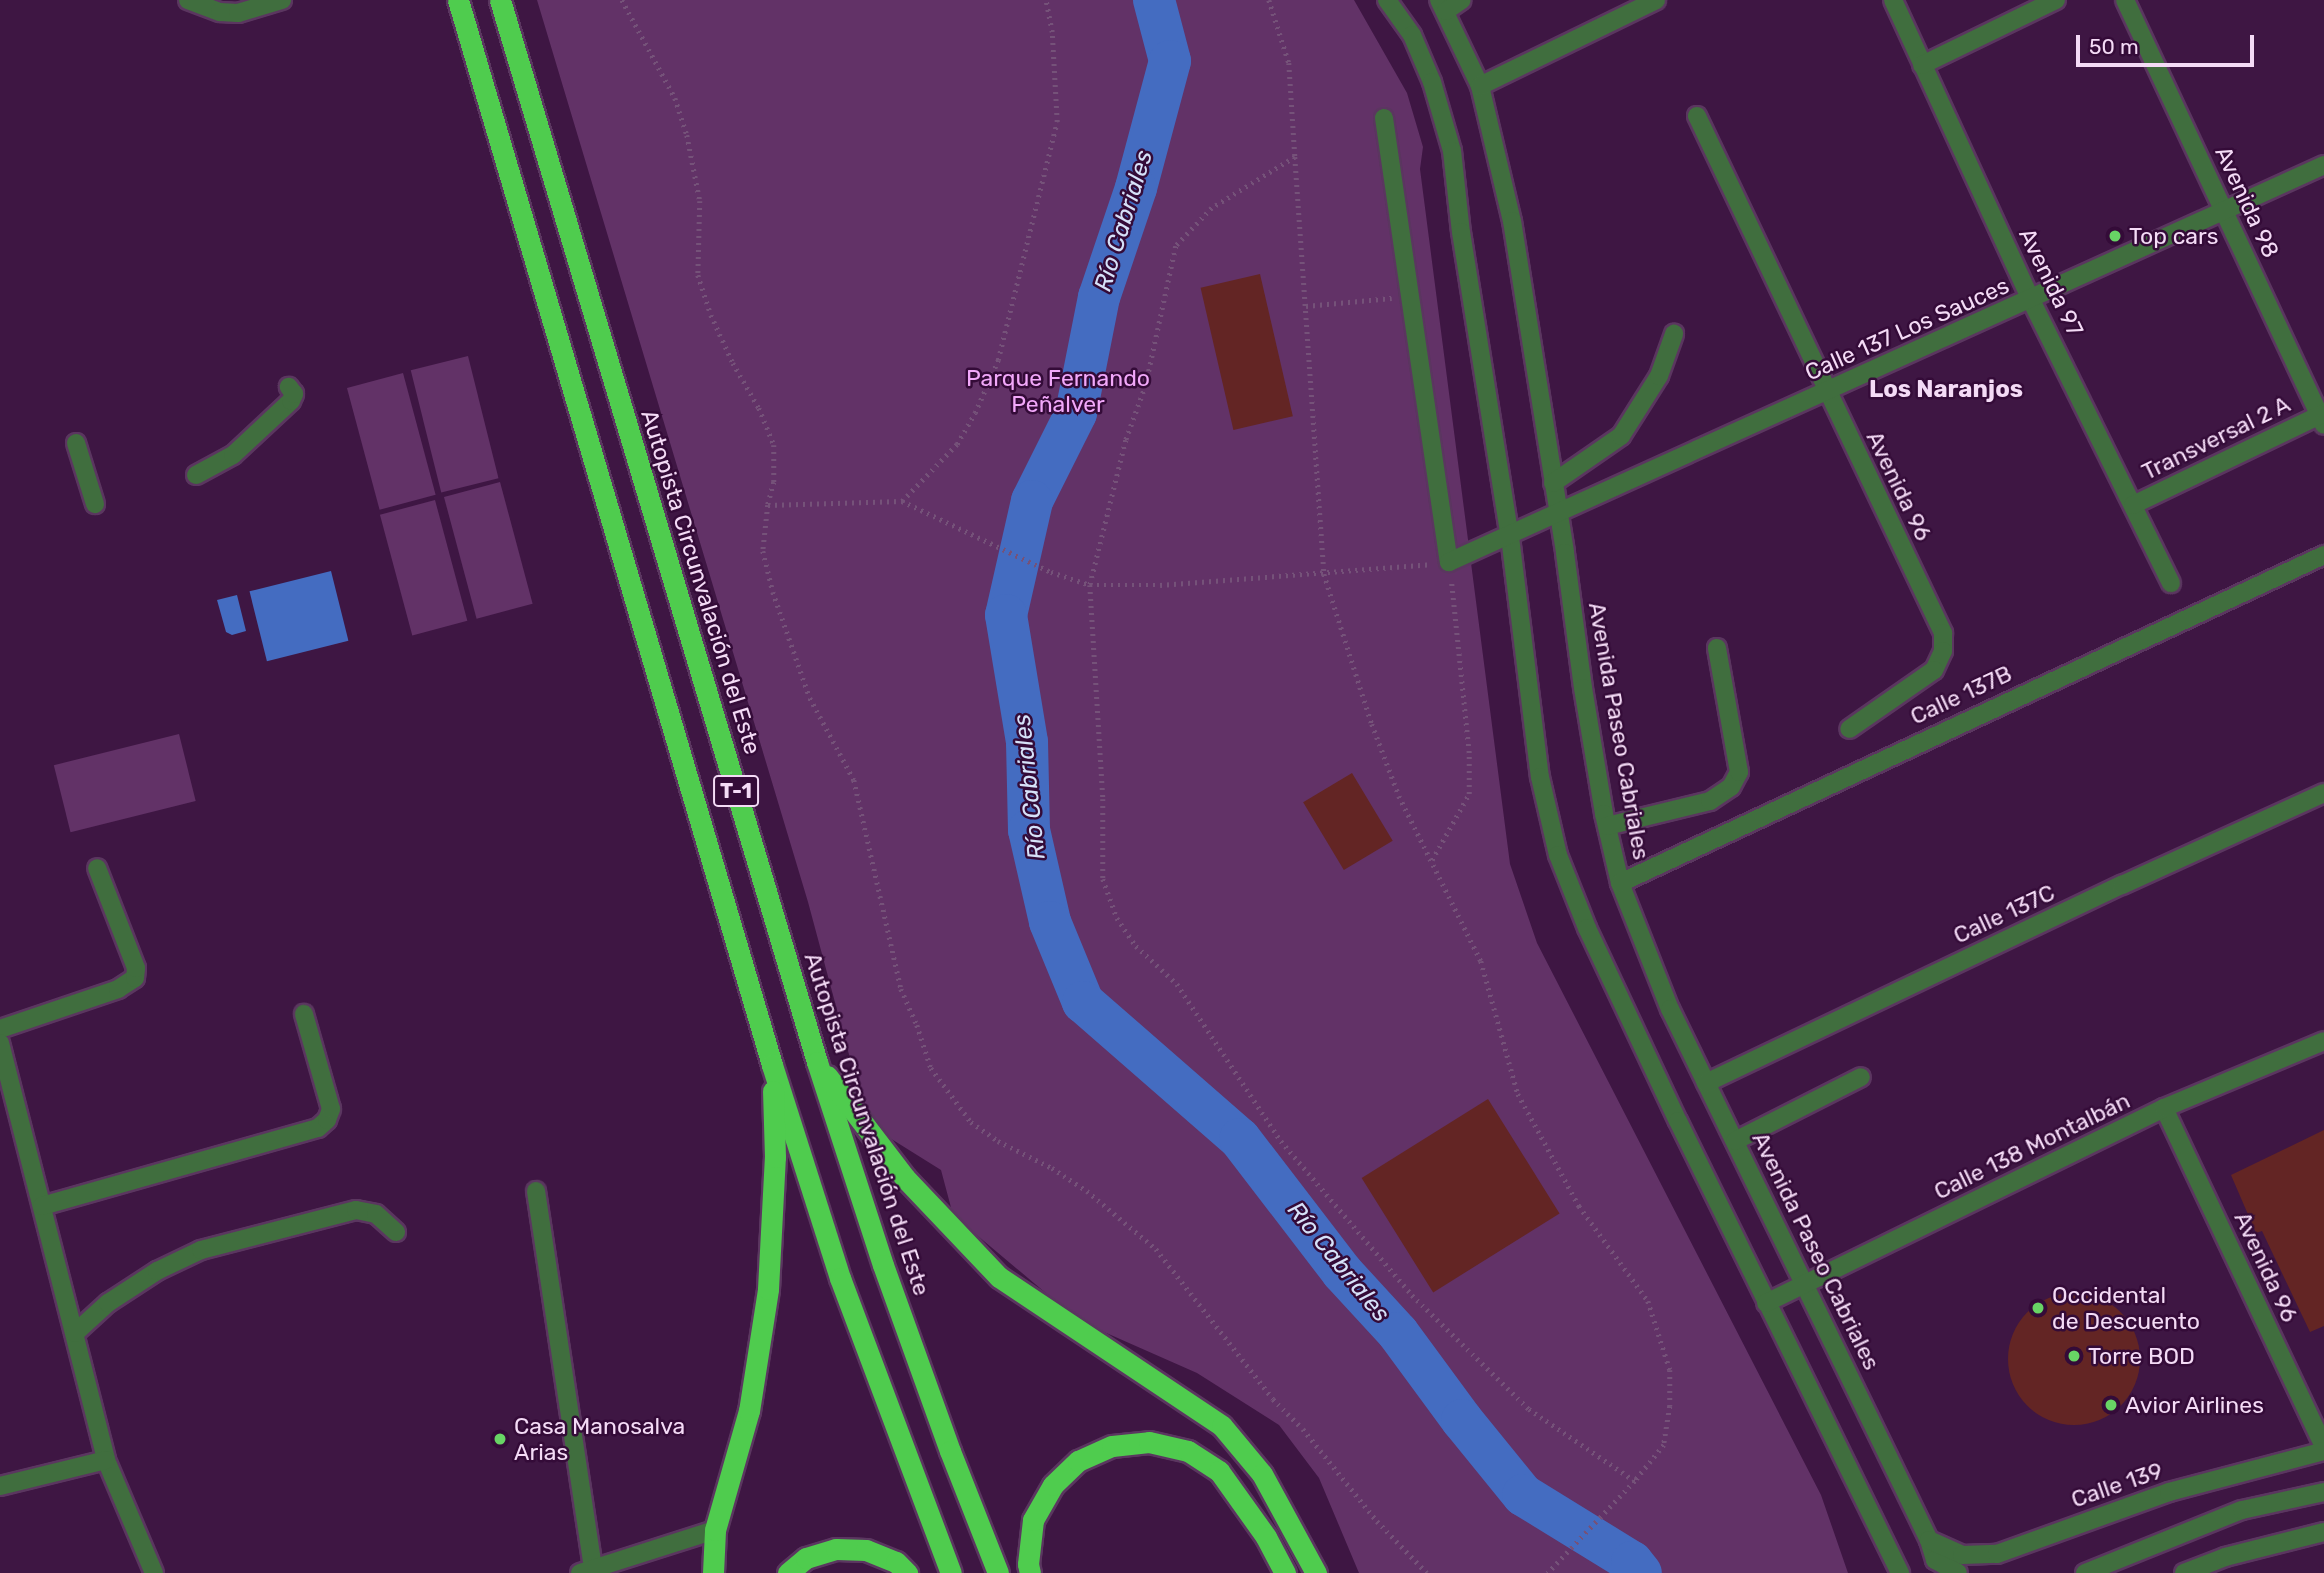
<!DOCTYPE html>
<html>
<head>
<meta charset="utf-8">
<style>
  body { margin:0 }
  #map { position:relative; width:2324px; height:1573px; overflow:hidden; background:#3e1643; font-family:Rubik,sans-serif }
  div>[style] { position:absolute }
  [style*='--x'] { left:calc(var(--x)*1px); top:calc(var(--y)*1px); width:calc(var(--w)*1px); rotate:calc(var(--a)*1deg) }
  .green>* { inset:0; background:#623267; transform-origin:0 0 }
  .water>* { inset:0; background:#446cc1; transform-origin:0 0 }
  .river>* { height:42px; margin:-21px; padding:0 21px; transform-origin:21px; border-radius:21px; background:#446cc1 }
  .building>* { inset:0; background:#632524; transform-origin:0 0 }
  .round { border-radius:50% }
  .path>* { height:4.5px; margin-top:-2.25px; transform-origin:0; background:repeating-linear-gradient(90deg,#755279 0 2px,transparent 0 7px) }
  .roads { filter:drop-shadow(2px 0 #5b3660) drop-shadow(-2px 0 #5b3660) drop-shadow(0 2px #5b3660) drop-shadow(0 -2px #5b3660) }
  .minor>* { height:18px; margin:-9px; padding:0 9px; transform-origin:9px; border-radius:9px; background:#406e3e }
  .highway>* { height:21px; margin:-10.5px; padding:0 10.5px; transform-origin:10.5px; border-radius:10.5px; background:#4fcc4e }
  .dots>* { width:19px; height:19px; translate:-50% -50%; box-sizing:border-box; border:4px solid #340b38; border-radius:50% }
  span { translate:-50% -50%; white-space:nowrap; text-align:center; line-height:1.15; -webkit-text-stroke:5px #340b38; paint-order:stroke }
  .shield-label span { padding:2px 5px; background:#340b38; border:2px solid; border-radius:5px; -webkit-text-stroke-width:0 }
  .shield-label { font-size:21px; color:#f4dbf6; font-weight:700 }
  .street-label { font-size:23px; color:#f4dbf6 }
  .poi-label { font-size:23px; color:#f4dbf6 }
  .left { translate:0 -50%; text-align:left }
  .park-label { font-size:23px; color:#f2a8fa }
  .water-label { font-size:24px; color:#d6e2f9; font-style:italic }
  .neighbourhood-label { font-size:24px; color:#f4dbf6; font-weight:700 }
  .scale { position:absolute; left:2076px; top:35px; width:178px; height:32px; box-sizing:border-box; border:4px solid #f4dbf6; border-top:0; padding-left:9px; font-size:21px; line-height:24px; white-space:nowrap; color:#f4dbf6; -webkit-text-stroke:5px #340b38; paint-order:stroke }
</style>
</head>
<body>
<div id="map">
  <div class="green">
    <div style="clip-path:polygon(537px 0,1354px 0,1407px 93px,1423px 147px,1420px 169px,1510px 864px,1537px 943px,1821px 1495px,1848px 1573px,1359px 1573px,1319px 1478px,1279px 1425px,1197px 1373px,1095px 1328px,1047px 1294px,953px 1215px,941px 1170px,877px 1130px,858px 1088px,808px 902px)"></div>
    <div style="left:468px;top:356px;width:126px;height:59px;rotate:76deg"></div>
    <div style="left:403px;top:373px;width:126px;height:58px;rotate:75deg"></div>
    <div style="left:500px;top:482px;width:126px;height:58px;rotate:75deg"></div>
    <div style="left:435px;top:500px;width:125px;height:57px;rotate:75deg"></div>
    <div style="left:179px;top:734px;width:69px;height:129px;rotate:76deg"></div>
  </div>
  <div class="water">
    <div style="left:331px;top:571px;width:72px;height:84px;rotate:76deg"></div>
    <div style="clip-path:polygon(237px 595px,246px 631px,232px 635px,226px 632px,217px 600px)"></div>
  </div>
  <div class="river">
    <div style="--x:1154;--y:0;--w:63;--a:75.3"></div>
    <div style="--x:1170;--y:61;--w:131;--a:105"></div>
    <div style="--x:1136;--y:188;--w:115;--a:108.7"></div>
    <div style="--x:1099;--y:297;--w:118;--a:101.2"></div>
    <div style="--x:1076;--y:413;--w:98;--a:116.6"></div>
    <div style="--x:1032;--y:501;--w:117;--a:102.8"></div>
    <div style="--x:1006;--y:615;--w:129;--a:80.6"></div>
    <div style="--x:1027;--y:742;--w:88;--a:88.7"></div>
    <div style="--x:1029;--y:830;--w:94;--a:77.1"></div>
    <div style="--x:1050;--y:922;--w:87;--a:67.6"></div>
    <div style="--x:1083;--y:1002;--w:208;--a:41.1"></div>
    <div style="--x:1240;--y:1139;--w:168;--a:52.5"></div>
    <div style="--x:1342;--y:1272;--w:83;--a:47.4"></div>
    <div style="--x:1398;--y:1333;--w:108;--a:53.7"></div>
    <div style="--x:1462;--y:1420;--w:97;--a:50.9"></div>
    <div style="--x:1523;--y:1495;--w:128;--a:31.6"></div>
    <div style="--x:1632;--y:1562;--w:14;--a:51"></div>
  </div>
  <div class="building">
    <div style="left:1260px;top:274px;width:146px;height:61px;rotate:77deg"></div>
    <div style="left:1352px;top:773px;width:79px;height:57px;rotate:59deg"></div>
    <div style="left:1488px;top:1099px;width:135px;height:149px;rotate:58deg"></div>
    <div style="clip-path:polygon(2324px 1130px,2324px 1326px,2310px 1332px,2262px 1231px,2256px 1233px,2231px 1175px)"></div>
    <div class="round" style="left:2008px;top:1293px;width:132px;height:132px"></div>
  </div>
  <div class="path">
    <div style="--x:622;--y:0;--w:111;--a:61.6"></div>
    <div style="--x:675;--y:98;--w:39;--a:72"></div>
    <div style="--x:687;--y:135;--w:67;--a:78.9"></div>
    <div style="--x:700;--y:201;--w:74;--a:91.5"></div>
    <div style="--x:698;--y:275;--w:42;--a:72"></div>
    <div style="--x:711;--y:315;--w:53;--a:65.4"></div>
    <div style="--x:733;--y:363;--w:52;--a:60"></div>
    <div style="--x:759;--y:408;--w:40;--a:68"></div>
    <div style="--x:774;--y:445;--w:37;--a:90"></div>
    <div style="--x:774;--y:482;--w:24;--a:105"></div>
    <div style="--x:768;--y:505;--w:46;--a:96.2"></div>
    <div style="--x:763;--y:551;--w:42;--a:76.3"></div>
    <div style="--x:773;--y:592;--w:112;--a:70.8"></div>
    <div style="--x:810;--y:698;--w:93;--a:61.8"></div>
    <div style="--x:854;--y:780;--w:214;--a:77.3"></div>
    <div style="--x:901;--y:989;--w:39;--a:66"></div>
    <div style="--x:917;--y:1025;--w:45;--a:72"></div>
    <div style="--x:931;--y:1068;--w:67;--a:53.5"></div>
    <div style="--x:971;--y:1122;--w:33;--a:35"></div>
    <div style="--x:998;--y:1141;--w:60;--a:26.6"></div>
    <div style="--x:1052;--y:1168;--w:42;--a:33.3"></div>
    <div style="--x:1087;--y:1191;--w:90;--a:40"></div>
    <div style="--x:1156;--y:1249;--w:190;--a:52"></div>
    <div style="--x:1273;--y:1399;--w:42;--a:45"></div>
    <div style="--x:1303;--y:1429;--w:118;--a:51.2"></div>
    <div style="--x:1377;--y:1521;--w:72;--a:46.1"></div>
    <div style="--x:1269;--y:0;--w:66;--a:72.4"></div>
    <div style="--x:1289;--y:63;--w:94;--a:86.3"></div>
    <div style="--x:1295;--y:157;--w:97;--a:148.4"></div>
    <div style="--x:1212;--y:208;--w:52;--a:133.5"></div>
    <div style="--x:1176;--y:246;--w:142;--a:102.2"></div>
    <div style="--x:1146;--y:385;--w:59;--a:110"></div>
    <div style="--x:1126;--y:440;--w:149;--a:103.9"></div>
    <div style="--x:1090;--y:585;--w:214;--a:86.5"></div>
    <div style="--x:1103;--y:799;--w:80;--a:90"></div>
    <div style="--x:1103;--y:879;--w:41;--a:70.3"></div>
    <div style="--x:1117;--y:918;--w:34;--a:56"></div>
    <div style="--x:1136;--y:946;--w:56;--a:42.8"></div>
    <div style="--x:1177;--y:984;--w:188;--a:56.5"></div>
    <div style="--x:1281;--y:1141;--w:202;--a:49.6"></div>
    <div style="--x:1412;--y:1295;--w:163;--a:44.3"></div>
    <div style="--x:1529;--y:1409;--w:128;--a:34.2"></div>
    <div style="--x:1295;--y:157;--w:418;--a:86"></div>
    <div style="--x:1324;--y:574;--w:157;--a:72.3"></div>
    <div style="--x:1372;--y:724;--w:77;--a:69.4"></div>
    <div style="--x:1399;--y:796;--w:184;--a:63.6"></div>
    <div style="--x:1481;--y:961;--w:138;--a:74.5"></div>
    <div style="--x:1518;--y:1094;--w:128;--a:61.4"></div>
    <div style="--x:1579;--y:1206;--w:117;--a:54"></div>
    <div style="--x:1648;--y:1301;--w:72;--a:72.3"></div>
    <div style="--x:1670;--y:1370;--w:36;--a:90"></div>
    <div style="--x:1670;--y:1406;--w:39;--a:99"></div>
    <div style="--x:1664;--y:1445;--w:46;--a:128.9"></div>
    <div style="--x:1635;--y:1481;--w:127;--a:133.4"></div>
    <div style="--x:1306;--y:306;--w:86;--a:-5.3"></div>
    <div style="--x:902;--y:501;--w:79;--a:-46"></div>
    <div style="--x:957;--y:444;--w:36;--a:-60"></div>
    <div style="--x:975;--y:413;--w:58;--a:-66.5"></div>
    <div style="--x:998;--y:360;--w:245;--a:-76.1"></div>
    <div style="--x:1057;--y:122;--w:90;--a:-93.2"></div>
    <div style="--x:1052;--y:32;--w:33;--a:-101"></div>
    <div style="--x:768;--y:505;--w:134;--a:-1.7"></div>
    <div style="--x:902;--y:501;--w:165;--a:25.5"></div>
    <div style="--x:1051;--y:572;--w:41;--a:18.4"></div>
    <div style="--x:1090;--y:585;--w:70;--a:0"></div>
    <div style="--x:1160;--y:585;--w:271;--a:-4.4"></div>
    <div style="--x:1432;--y:860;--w:76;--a:-60.7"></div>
    <div style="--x:1469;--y:794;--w:41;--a:-90"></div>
    <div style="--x:1469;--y:753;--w:174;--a:-95.9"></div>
  </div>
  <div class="roads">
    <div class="minor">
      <div style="--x:188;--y:0;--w:34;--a:21"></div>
      <div style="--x:220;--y:12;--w:18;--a:3"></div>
      <div style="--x:238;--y:13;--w:46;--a:-16.5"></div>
      <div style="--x:1387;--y:0;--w:43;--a:54.5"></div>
      <div style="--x:1412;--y:35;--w:51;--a:66.9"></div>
      <div style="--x:1432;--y:82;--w:72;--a:73.8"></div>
      <div style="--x:1452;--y:151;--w:81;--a:83.7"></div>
      <div style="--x:1461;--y:232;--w:309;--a:80.9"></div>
      <div style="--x:1510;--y:537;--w:242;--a:82.9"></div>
      <div style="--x:1540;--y:777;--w:80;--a:77"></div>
      <div style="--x:1558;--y:855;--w:79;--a:68.3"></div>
      <div style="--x:1587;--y:928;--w:213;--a:64.8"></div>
      <div style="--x:1678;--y:1121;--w:504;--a:63.84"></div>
      <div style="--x:1439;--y:0;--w:95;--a:64.5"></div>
      <div style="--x:1480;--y:86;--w:139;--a:76.7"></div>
      <div style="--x:1512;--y:221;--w:336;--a:80.9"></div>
      <div style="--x:1565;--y:553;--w:136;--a:82.4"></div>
      <div style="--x:1583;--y:688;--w:128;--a:80.5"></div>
      <div style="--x:1604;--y:814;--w:71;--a:76.9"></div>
      <div style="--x:1620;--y:883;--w:136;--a:68.4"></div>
      <div style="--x:1670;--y:1009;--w:591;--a:64"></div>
      <div style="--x:1929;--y:1540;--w:21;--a:73"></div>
      <div style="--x:1935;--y:1560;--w:26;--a:29"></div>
      <div style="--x:1893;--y:0;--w:330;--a:65.3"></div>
      <div style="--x:2031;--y:300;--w:316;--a:63.7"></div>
      <div style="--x:2125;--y:0;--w:469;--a:64.9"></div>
      <div style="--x:1446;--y:11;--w:19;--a:-35"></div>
      <div style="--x:1922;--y:65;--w:149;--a:-25.9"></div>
      <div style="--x:1480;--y:86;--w:196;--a:-26"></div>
      <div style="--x:1697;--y:116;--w:573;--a:64.55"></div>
      <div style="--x:1943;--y:633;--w:18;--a:90"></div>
      <div style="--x:1943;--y:651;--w:21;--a:115"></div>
      <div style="--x:1934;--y:670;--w:103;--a:145.2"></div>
      <div style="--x:1384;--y:118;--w:449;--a:81.7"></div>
      <div style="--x:1449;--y:562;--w:961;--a:-24.4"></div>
      <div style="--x:76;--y:443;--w:64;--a:72.7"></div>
      <div style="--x:196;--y:475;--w:42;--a:-28.4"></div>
      <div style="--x:233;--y:455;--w:79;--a:-43"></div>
      <div style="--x:291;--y:401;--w:8;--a:-67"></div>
      <div style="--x:294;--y:394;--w:9;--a:-126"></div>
      <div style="--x:1553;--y:483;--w:83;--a:-34.7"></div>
      <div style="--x:1621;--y:436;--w:71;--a:-57.7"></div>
      <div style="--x:1659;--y:376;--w:45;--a:-70.3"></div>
      <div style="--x:2133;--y:505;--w:208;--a:-25.7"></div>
      <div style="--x:1607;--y:826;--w:106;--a:-13.6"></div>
      <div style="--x:1710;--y:801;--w:25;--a:-34"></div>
      <div style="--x:1731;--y:787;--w:17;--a:-62"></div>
      <div style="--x:1739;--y:772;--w:126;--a:-100.1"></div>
      <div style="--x:1620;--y:883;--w:777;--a:-24.98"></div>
      <div style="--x:0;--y:1029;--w:125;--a:-18.7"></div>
      <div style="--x:118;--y:989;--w:20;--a:-33"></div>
      <div style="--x:135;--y:978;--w:10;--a:-84"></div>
      <div style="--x:136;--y:968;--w:107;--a:-111.3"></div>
      <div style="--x:0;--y:1043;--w:430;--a:75.7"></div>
      <div style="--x:106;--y:1460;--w:123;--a:67"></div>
      <div style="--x:1706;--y:1083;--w:461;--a:-25.5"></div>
      <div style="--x:2122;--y:885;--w:222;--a:-24.5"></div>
      <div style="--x:2164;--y:1108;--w:375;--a:64.7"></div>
      <div style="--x:1735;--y:1141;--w:141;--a:-26.9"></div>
      <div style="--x:536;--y:1191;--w:382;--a:81.4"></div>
      <div style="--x:42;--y:1206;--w:287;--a:-15.8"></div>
      <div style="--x:318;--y:1128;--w:12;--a:-42"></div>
      <div style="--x:327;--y:1120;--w:12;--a:-70"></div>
      <div style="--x:331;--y:1109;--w:99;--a:-105.9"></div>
      <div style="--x:1766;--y:1303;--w:443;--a:-26.1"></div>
      <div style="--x:2164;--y:1108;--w:173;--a:-22.7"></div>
      <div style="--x:75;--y:1333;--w:45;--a:-42.3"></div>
      <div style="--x:108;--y:1303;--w:59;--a:-33.1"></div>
      <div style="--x:157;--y:1271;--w:49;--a:-25.5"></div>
      <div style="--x:201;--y:1250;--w:160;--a:-14.5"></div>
      <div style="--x:356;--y:1210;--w:20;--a:11"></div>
      <div style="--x:376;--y:1214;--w:27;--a:42"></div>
      <div style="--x:0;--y:1486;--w:109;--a:-13.8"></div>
      <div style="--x:1929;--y:1540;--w:36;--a:24"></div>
      <div style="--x:1962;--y:1555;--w:35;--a:-2"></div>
      <div style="--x:1997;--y:1554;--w:183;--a:-19.8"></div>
      <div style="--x:2169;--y:1492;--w:160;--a:-14.8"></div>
      <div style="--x:580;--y:1573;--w:142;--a:-17.7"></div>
      <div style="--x:2085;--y:1573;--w:169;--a:-21.9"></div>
      <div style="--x:2242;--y:1510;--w:84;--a:-12.4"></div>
      <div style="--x:2184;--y:1573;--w:44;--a:-21.3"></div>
      <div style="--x:2225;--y:1557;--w:102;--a:-14.2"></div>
    </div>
    <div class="highway">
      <div style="--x:458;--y:0;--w:1110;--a:73.57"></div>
      <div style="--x:772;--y:1065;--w:224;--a:72.3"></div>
      <div style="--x:840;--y:1278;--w:315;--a:69.4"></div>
      <div style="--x:500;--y:0;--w:1108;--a:73.38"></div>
      <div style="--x:817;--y:1062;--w:213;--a:72"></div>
      <div style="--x:883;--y:1265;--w:198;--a:70.2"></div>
      <div style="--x:950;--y:1451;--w:131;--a:68.5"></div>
      <div style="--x:827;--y:1076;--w:128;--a:52.6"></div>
      <div style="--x:905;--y:1178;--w:137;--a:46.5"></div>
      <div style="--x:999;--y:1277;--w:268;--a:33.7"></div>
      <div style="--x:1222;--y:1426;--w:62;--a:50.2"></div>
      <div style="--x:1262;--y:1474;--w:113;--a:61.4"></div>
      <div style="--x:713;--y:1573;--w:43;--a:-87.3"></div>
      <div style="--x:715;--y:1530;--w:124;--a:-74.1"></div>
      <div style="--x:749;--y:1411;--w:123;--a:-81.1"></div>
      <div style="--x:768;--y:1289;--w:132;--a:-87"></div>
      <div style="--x:775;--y:1157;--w:66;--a:-91.7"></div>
      <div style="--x:788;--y:1573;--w:23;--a:-40"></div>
      <div style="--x:806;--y:1558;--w:31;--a:-17"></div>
      <div style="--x:836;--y:1549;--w:30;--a:2"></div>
      <div style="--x:866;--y:1550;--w:32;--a:22"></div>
      <div style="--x:896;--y:1562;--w:16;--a:45"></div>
      <div style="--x:1030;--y:1573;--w:9;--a:-103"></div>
      <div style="--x:1028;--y:1564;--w:44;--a:-83.5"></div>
      <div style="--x:1033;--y:1520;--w:40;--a:-60.3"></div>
      <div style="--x:1053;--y:1485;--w:35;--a:-44"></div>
      <div style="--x:1078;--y:1461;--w:37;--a:-24"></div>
      <div style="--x:1112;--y:1446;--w:37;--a:-6"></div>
      <div style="--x:1149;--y:1442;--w:40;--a:13"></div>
      <div style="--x:1188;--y:1451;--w:37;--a:33"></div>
      <div style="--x:1219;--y:1471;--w:81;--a:54.5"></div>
      <div style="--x:1266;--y:1537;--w:41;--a:62.2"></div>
    </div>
  </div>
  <div class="dots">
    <div style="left:2115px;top:236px;background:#68d465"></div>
    <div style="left:2038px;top:1308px;background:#68d465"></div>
    <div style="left:2074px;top:1356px;background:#68d465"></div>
    <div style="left:2111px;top:1405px;background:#68d465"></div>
    <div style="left:500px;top:1439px;background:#68d465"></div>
  </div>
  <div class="shield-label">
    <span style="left:736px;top:791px">T-1</span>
  </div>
  <div class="street-label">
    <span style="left:2247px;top:202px;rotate:65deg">Avenida 98</span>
    <span style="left:2051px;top:282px;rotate:64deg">Avenida 97</span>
    <span style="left:1907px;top:329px;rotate:-24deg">Calle 137 Los Sauces</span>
    <span style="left:2216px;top:438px;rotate:-26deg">Transversal 2 A</span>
    <span style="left:1899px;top:486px;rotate:64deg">Avenida 96</span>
    <span style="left:701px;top:582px;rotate:73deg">Autopista Circunvalación del Este</span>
    <span style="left:1961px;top:695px;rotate:-25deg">Calle 137B</span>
    <span style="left:1619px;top:731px;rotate:80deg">Avenida Paseo Cabriales</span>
    <span style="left:2004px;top:914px;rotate:-25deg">Calle 137C</span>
    <span style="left:867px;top:1124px;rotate:72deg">Autopista Circunvalación del Este</span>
    <span style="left:2032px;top:1146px;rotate:-26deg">Calle 138 Montalbán</span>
    <span style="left:1816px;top:1251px;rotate:64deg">Avenida Paseo Cabriales</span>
    <span style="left:2266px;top:1267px;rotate:65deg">Avenida 96</span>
    <span style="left:2117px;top:1485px;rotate:-19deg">Calle 139</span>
  </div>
  <div class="poi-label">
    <span class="left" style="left:2129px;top:236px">Top cars</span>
    <span class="left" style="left:2052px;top:1308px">Occidental<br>de Descuento</span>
    <span class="left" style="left:2088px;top:1356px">Torre BOD</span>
    <span class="left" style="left:2125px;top:1405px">Avior Airlines</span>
    <span class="left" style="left:514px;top:1439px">Casa Manosalva<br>Arias</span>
  </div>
  <div class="park-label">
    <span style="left:1058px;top:391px">Parque Fernando<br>Peñalver</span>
  </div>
  <div class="water-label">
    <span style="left:1124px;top:221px;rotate:-73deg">Río Cabriales</span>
    <span style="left:1030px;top:787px;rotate:-96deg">Río Cabriales</span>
    <span style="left:1338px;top:1262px;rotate:51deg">Río Cabriales</span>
  </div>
  <div class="neighbourhood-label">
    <span style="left:1946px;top:390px">Los Naranjos</span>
  </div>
  <div class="scale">50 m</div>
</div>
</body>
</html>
